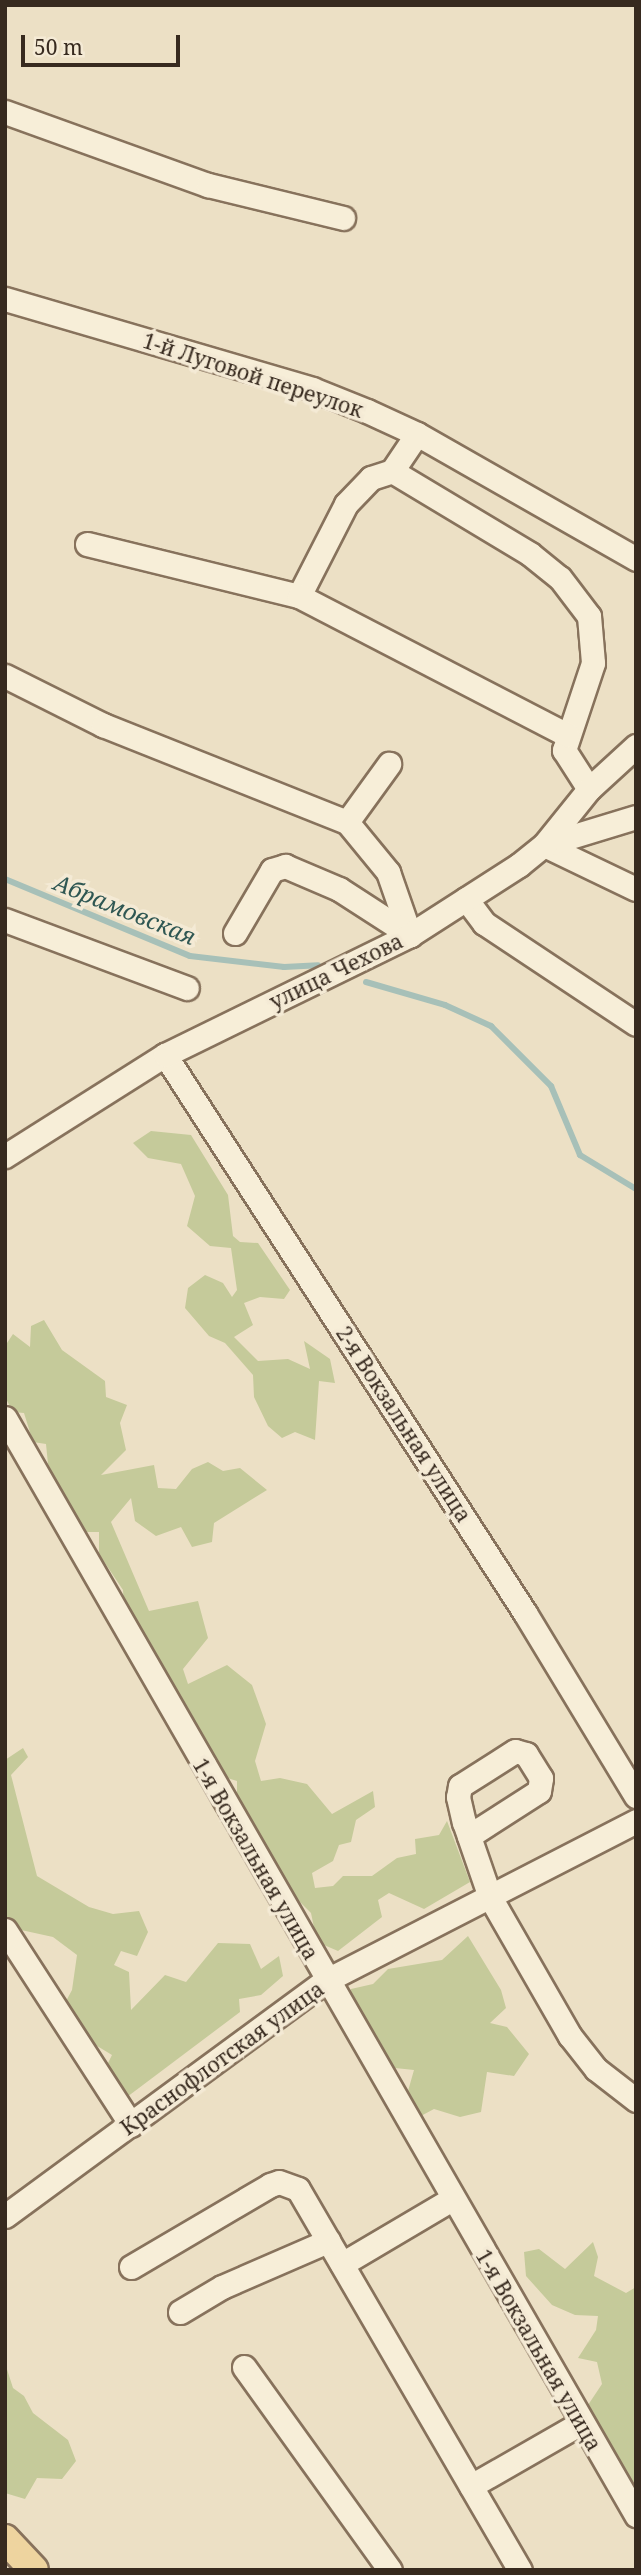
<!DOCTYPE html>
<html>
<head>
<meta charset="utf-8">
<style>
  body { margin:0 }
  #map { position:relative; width:641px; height:2575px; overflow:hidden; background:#ece0c5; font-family:"Noto Serif",serif }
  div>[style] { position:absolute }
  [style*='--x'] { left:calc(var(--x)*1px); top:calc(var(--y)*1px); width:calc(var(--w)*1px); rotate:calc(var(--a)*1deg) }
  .green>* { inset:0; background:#c5ca9a }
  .stream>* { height:6px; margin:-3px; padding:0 3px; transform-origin:3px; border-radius:3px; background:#a7c0b8 }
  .roads { filter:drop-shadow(2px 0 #87725c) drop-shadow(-2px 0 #87725c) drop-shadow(0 2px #87725c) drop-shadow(0 -2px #87725c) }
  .minor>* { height:23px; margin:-11.5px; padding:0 11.5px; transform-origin:11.5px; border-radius:11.5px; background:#f7eed8 }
  .major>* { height:28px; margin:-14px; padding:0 14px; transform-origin:14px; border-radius:14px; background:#eed49f }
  span { translate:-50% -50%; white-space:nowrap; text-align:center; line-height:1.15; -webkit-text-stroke:7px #f4ead5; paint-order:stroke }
  .street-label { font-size:21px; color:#372a1f }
  .water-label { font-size:23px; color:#2f5753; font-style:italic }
  .frame { position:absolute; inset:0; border:7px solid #372a1f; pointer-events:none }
  .scale { position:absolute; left:21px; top:35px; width:159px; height:32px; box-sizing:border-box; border:4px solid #372a1f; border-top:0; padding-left:9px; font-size:21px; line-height:24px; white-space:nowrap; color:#372a1f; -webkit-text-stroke:5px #f4ead5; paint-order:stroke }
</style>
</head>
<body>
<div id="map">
  <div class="green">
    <div style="clip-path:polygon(151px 1131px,191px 1135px,228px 1195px,233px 1236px,240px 1242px,258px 1243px,290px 1290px,284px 1299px,260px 1297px,244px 1303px,253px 1325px,234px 1337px,258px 1361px,288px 1359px,310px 1369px,304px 1341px,330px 1359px,335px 1383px,319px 1381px,315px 1440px,295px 1432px,282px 1438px,268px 1426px,254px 1397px,253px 1375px,225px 1343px,209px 1336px,185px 1308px,188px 1288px,205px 1275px,223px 1283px,232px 1297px,237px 1290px,231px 1248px,210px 1246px,187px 1226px,195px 1196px,181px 1164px,148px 1158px,133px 1143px)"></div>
    <div style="clip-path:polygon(44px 1320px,62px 1350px,105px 1381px,106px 1397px,127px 1405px,120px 1423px,126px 1450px,101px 1475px,154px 1465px,158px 1488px,176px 1489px,192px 1469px,208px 1462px,223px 1471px,240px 1468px,267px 1490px,214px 1523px,212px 1542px,192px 1547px,181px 1527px,156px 1536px,135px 1521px,131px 1498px,111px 1522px,149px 1611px,198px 1601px,208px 1638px,183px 1669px,188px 1684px,227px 1665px,252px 1685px,266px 1724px,255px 1761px,261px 1781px,280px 1778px,307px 1784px,332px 1814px,373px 1791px,375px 1807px,356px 1820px,351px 1842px,339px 1845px,333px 1861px,312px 1873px,315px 1888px,333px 1886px,343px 1876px,372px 1876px,397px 1858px,416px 1854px,415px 1839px,439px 1835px,447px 1821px,470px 1882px,424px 1909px,389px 1893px,378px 1900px,382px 1917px,338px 1951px,317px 1942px,311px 1913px,289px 1891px,237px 1806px,237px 1781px,221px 1776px,165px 1669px,138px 1633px,124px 1607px,123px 1590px,99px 1554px,99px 1532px,81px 1532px,48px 1464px,46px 1444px,33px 1442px,24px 1413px,13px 1412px,5px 1397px,5px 1346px,13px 1334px,30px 1347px,31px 1326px)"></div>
    <div style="clip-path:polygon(23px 1748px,28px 1757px,11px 1775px,37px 1876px,89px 1907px,113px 1914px,139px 1911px,148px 1932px,137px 1956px,121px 1951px,114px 1965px,129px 1972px,131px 2010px,165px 1975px,186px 1982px,218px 1943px,250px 1944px,261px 1969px,279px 1956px,283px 1976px,261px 1995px,239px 1999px,240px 2012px,127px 2097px,105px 2069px,112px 2055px,84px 2038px,65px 2003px,72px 1990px,77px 1955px,53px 1937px,12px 1928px,5px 1916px,5px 1760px)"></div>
    <div style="clip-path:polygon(468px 1936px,501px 1990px,506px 2008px,490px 2023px,507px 2027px,529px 2054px,514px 2076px,487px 2072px,481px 2112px,460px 2117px,434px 2109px,417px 2118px,408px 2091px,414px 2070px,395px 2068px,373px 2042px,352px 2011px,351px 1989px,373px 1984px,388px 1969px,442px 1960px)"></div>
    <div style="clip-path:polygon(593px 2242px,598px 2257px,594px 2276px,626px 2293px,636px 2287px,636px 2485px,594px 2431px,588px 2405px,602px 2384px,597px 2362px,578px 2358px,596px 2330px,598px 2316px,575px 2315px,552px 2305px,526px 2276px,524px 2252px,539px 2249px,565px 2269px)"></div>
    <div style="clip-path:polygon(5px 2363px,13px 2388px,24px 2396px,33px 2413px,68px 2440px,76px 2461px,62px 2479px,37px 2478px,25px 2499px,5px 2493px)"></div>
  </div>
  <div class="stream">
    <div style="--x:5;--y:879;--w:200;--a:22.6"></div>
    <div style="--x:190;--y:956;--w:95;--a:6.7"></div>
    <div style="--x:284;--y:967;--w:34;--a:-3"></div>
    <div style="--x:366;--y:982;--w:82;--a:16.2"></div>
    <div style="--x:445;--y:1005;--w:51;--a:24.5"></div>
    <div style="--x:491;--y:1026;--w:85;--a:45"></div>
    <div style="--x:551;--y:1086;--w:75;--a:67.2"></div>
    <div style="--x:580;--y:1155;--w:66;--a:31.3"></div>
  </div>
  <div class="roads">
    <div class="minor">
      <div style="--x:5;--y:112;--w:216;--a:19.8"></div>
      <div style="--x:208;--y:185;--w:139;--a:13.7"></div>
      <div style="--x:5;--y:299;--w:320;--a:16.3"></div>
      <div style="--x:312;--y:389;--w:59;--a:21.8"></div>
      <div style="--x:367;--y:411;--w:55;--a:24.7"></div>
      <div style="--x:417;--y:434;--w:252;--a:29.7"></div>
      <div style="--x:417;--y:434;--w:45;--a:124"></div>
      <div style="--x:392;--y:471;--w:161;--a:31"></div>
      <div style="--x:530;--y:554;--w:38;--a:39"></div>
      <div style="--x:560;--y:578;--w:48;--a:52.7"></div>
      <div style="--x:589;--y:616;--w:47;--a:85.1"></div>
      <div style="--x:593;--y:663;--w:92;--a:108.4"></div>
      <div style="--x:564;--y:750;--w:46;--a:57.3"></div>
      <div style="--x:87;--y:544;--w:218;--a:13.8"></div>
      <div style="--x:299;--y:596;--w:103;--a:-62.9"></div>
      <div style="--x:346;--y:504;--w:36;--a:-46"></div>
      <div style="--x:371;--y:478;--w:22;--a:-18"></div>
      <div style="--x:299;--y:596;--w:302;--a:27.4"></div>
      <div style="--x:5;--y:676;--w:110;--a:26.6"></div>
      <div style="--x:103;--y:725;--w:263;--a:21.7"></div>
      <div style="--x:347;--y:822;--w:65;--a:50.6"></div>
      <div style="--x:388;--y:872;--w:67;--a:70.8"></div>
      <div style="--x:347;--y:822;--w:72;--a:-54.1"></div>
      <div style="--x:544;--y:845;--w:102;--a:25.6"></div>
      <div style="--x:544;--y:845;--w:96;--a:-16.9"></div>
      <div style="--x:466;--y:899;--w:30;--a:53"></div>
      <div style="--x:484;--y:923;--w:182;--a:33.6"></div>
      <div style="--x:5;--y:920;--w:194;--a:20.5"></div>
      <div style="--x:235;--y:933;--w:73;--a:-59.6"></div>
      <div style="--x:272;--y:870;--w:14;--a:-17"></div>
      <div style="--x:285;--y:866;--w:59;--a:23.1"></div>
      <div style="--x:339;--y:889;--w:85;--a:32.9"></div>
      <div style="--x:165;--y:1055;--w:664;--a:57.17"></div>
      <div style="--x:525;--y:1613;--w:214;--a:58.8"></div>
      <div style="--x:5;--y:1156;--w:189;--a:-32.3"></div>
      <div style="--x:165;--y:1055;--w:273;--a:-26.1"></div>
      <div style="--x:410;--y:935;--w:130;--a:-32.7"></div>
      <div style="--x:519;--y:865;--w:32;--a:-39"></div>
      <div style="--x:544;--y:845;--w:72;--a:-51.2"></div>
      <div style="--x:589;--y:789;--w:64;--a:-42.5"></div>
      <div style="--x:5;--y:1418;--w:1266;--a:60.09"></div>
      <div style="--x:469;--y:1836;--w:83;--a:-32.7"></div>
      <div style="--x:539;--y:1791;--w:13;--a:-81"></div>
      <div style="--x:541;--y:1778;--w:28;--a:-122"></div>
      <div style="--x:526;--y:1754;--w:11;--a:-165"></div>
      <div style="--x:515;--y:1751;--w:65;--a:147.5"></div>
      <div style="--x:460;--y:1786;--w:11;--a:100"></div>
      <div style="--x:458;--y:1797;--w:26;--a:77"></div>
      <div style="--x:464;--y:1822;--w:79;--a:70.9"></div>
      <div style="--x:490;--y:1897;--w:160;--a:60.1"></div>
      <div style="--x:570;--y:2036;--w:42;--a:51.8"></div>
      <div style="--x:596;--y:2069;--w:51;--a:37.8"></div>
      <div style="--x:5;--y:1930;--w:232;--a:57.1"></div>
      <div style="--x:5;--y:2216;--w:397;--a:-36.3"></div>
      <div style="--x:325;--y:1981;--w:350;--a:-27.2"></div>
      <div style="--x:342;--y:2264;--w:128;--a:-30.6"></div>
      <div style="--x:131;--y:2267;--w:161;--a:-30.5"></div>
      <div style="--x:270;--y:2185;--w:9;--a:-18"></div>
      <div style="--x:279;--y:2182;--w:20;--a:20"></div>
      <div style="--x:298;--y:2189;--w:441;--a:59.8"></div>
      <div style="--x:180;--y:2312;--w:49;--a:-30.8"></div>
      <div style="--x:222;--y:2287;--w:116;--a:-23.5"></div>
      <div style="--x:244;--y:2367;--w:250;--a:54.3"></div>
      <div style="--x:471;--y:2486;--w:127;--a:-29.8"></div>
    </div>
    <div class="major">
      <div style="--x:5;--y:2539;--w:42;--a:46.9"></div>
    </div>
  </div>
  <div class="street-label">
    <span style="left:253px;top:375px;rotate:18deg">1-й Луговой переулок</span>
    <span style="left:336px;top:971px;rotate:-26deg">улица Чехова</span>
    <span style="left:404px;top:1424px;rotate:57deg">2-я Вокзальная улица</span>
    <span style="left:256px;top:1859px;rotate:60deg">1-я Вокзальная улица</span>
    <span style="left:222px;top:2058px;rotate:-36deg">Краснофлотская улица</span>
    <span style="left:539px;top:2350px;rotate:60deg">1-я Вокзальная улица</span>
  </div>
  <div class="water-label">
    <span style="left:125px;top:909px;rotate:22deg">Абрамовская</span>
  </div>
  <div class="frame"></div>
  <div class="scale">50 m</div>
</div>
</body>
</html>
